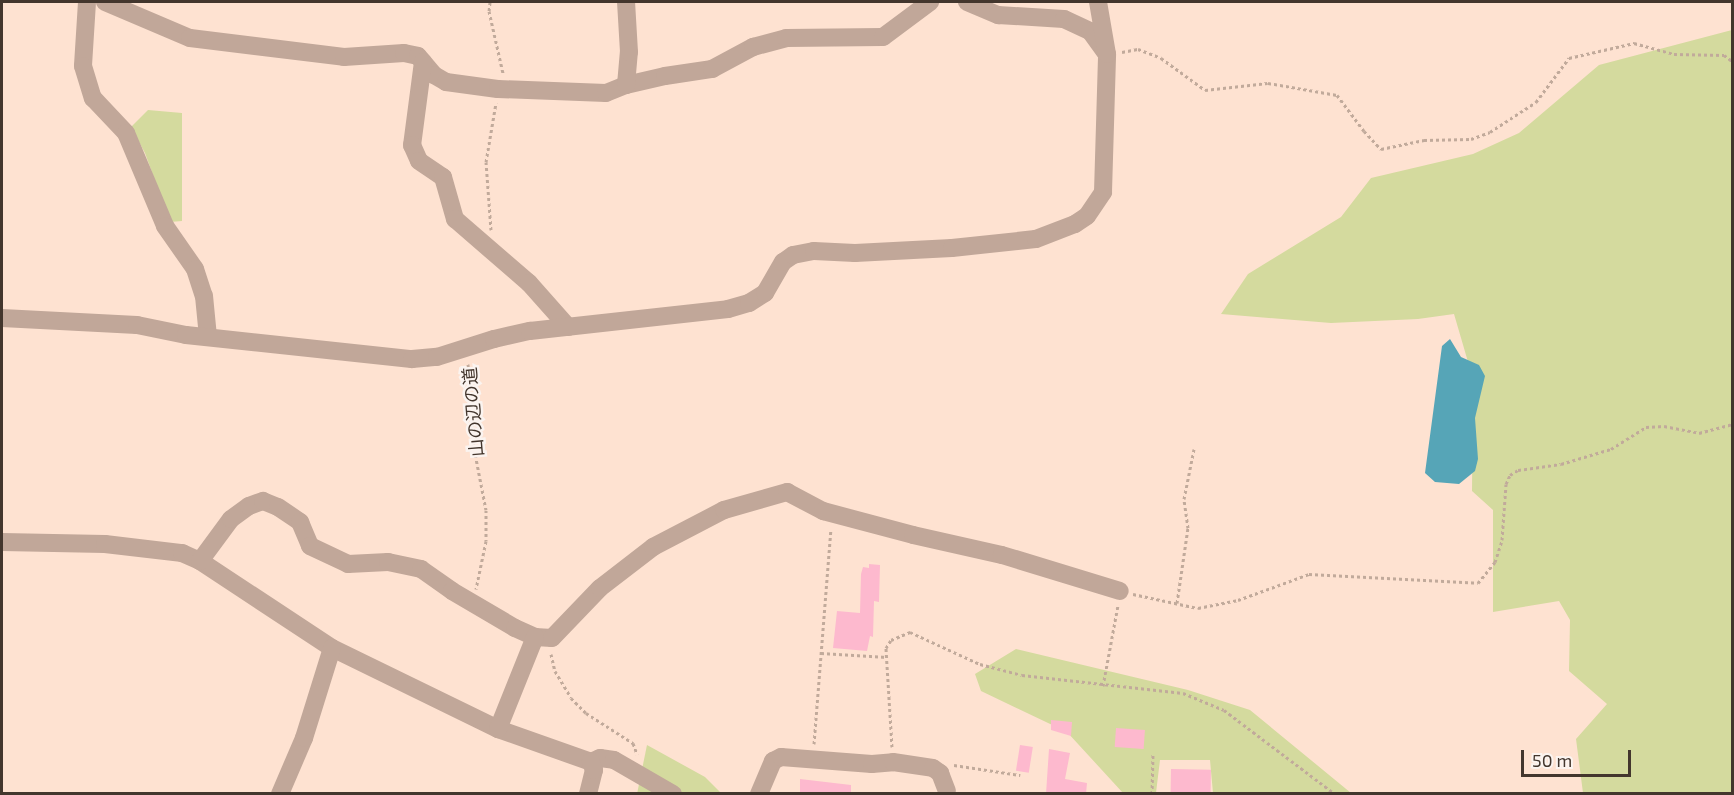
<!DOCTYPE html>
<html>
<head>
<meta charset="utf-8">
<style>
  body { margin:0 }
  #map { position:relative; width:1734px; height:795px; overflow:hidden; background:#fee2d1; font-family:"Exo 2","Noto Sans JP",sans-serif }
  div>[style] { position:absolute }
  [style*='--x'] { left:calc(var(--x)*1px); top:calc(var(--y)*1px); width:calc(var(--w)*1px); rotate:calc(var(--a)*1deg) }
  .green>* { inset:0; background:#d4da9e }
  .water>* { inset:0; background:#56a5b7 }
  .building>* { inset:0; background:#fdb9ce; transform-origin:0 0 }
  .path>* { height:3px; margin-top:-1.5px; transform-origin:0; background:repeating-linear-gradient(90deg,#c1aa9b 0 3px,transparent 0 6px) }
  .minor>* { height:18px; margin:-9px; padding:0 9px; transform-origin:9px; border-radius:9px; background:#c1a799 }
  span { translate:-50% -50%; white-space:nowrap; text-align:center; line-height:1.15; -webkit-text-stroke:5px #fbf4f0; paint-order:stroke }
  .street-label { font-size:18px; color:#43362d }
  .frame { position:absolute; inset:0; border:3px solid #43362d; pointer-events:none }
  .scale { position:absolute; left:1521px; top:750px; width:110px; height:27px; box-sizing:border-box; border:3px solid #43362d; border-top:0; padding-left:8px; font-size:18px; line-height:21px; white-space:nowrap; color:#43362d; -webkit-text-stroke:4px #fbf4f0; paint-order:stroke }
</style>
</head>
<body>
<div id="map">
  <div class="green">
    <div style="clip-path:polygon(1732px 30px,1732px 793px,1583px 793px,1576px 739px,1607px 704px,1569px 671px,1570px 620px,1559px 601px,1493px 612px,1493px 510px,1472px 491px,1473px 379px,1454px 314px,1418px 319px,1331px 323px,1221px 314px,1248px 274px,1341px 217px,1371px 178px,1473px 154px,1519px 133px,1599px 65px)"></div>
    <div style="clip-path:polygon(148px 110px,182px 113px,182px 221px,170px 222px,145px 153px,131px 127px)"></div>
    <div style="clip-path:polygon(1016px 649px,1188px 690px,1250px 710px,1351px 793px,1213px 793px,1210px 760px,1160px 760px,1156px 793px,1123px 793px,1067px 732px,981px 691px,975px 674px)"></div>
    <div style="clip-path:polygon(647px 745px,705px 777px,721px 793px,637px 794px)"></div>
  </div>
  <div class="water">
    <div style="clip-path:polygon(1450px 339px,1461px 357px,1479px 365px,1485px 376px,1475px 418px,1478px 459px,1475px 471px,1459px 484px,1435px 482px,1425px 473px,1442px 346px)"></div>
  </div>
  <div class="building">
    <div style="clip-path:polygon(869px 564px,880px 565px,879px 602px,874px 601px,873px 637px,870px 636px,867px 651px,833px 648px,837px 611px,860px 613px,861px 574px,863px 567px,869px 568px)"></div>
    <div style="clip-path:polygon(1051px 720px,1072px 722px,1071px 736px,1051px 730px)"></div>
    <div style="left:1116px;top:728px;width:29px;height:19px;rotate:4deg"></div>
    <div style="left:1020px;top:745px;width:13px;height:26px;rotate:9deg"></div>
    <div style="clip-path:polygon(1049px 749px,1070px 753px,1065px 779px,1087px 783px,1086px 794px,1046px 794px)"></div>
    <div style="left:1171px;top:769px;width:40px;height:25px;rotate:1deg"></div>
    <div style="clip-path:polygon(800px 779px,851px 785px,851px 794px,800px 794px)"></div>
  </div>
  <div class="path">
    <div style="--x:490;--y:2;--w:9;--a:96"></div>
    <div style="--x:489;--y:11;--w:64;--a:77.3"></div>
    <div style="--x:1122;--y:52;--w:16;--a:-11"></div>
    <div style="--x:1138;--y:49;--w:25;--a:21"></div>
    <div style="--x:1161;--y:58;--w:54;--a:36"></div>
    <div style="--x:1205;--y:90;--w:63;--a:-6.3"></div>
    <div style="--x:1268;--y:83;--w:70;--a:9.9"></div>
    <div style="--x:1337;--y:95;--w:45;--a:53.1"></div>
    <div style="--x:1364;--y:131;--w:25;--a:47"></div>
    <div style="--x:1381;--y:149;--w:44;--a:-11.8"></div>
    <div style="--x:1424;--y:140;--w:47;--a:-1.2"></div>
    <div style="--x:1471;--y:139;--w:20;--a:-20"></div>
    <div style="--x:1490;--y:132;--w:55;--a:-33.1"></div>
    <div style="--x:1536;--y:102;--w:55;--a:-53.1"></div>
    <div style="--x:1569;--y:58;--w:67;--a:-13"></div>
    <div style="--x:1634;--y:43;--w:41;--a:15.4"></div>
    <div style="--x:1674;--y:54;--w:50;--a:1.1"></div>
    <div style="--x:1724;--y:55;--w:10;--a:37"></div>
    <div style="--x:491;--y:230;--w:68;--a:-94.2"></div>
    <div style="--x:486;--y:162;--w:60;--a:-80.4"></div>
    <div style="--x:468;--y:364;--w:79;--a:86.4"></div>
    <div style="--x:473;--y:443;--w:68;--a:79"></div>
    <div style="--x:486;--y:510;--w:31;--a:90"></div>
    <div style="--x:486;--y:541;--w:49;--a:101.8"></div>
    <div style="--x:1133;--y:594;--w:66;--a:12.2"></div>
    <div style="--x:1198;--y:608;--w:41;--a:-11.3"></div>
    <div style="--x:1238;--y:600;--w:76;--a:-20.1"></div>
    <div style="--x:1309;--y:574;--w:169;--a:3"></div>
    <div style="--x:1478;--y:583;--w:27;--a:-51"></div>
    <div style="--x:1495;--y:562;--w:23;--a:-72"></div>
    <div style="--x:1502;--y:540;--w:56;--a:-85.9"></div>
    <div style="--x:1506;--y:484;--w:10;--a:-66"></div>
    <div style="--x:1510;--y:475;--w:9;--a:-32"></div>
    <div style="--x:1518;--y:470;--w:43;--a:-7.9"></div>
    <div style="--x:1561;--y:464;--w:52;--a:-16.7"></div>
    <div style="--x:1611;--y:449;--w:41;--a:-32.2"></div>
    <div style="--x:1646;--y:427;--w:18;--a:-3"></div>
    <div style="--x:1664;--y:426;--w:36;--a:11"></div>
    <div style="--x:1699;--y:433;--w:34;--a:-15"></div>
    <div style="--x:1177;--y:603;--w:76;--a:-81.7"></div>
    <div style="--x:1188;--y:528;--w:29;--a:-98"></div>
    <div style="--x:1184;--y:499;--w:51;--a:-78.7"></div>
    <div style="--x:821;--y:653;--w:66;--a:3.5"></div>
    <div style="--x:551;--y:654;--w:17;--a:77"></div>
    <div style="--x:555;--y:671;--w:31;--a:59"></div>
    <div style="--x:571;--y:698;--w:21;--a:45"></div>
    <div style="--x:586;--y:713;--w:56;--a:32.6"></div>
    <div style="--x:633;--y:743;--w:12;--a:70"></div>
    <div style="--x:1103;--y:686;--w:82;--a:-79.5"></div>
    <div style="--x:814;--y:744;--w:215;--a:-85.5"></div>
    <div style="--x:892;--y:747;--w:99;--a:-93.5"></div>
    <div style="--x:886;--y:648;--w:9;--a:-58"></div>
    <div style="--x:891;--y:640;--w:21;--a:-23"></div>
    <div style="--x:910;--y:632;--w:77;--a:24.6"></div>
    <div style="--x:980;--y:664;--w:43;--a:14.7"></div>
    <div style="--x:1022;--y:675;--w:162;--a:6.4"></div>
    <div style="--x:1183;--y:693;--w:44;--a:22.5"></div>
    <div style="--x:1224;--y:710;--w:139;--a:37.1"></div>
    <div style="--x:954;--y:765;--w:67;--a:8.6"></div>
    <div style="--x:1152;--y:794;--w:40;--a:-88.6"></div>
  </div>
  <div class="minor">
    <div style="--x:87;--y:2;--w:64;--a:93.6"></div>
    <div style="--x:83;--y:66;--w:34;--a:73"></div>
    <div style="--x:93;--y:98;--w:48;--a:46.7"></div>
    <div style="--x:126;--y:133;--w:101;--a:67.2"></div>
    <div style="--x:165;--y:226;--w:52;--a:55.1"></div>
    <div style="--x:195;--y:269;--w:28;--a:72"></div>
    <div style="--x:204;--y:296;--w:41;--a:84.4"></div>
    <div style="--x:105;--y:2;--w:92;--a:23"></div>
    <div style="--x:190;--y:38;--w:155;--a:7"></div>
    <div style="--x:344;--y:57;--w:60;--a:-3.8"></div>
    <div style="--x:404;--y:53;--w:14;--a:12"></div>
    <div style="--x:418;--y:56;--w:25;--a:50"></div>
    <div style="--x:434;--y:75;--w:14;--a:30"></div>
    <div style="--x:446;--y:82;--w:52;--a:7.7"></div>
    <div style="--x:498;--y:89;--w:108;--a:2.1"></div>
    <div style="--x:606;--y:93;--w:22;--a:-22"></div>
    <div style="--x:626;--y:85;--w:40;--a:-13"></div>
    <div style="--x:665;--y:76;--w:48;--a:-8.5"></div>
    <div style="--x:712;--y:69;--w:47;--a:-28.2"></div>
    <div style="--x:753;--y:47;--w:34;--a:-15"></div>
    <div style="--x:786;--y:38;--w:97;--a:-0.6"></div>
    <div style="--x:883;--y:37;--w:59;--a:-36.7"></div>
    <div style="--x:967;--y:2;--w:34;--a:23"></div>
    <div style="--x:998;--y:15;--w:66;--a:3.5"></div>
    <div style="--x:1064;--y:19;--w:29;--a:25"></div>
    <div style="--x:1090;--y:31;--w:27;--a:54"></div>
    <div style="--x:423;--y:62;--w:84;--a:97.5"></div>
    <div style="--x:412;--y:145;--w:17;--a:66"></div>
    <div style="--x:419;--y:161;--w:29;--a:34"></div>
    <div style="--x:443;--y:177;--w:44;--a:74.1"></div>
    <div style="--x:455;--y:219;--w:98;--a:40.9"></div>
    <div style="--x:529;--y:283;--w:59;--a:48.4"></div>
    <div style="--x:626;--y:85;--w:33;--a:-85"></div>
    <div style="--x:629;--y:52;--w:50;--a:-93.4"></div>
    <div style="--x:2;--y:318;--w:135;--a:3"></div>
    <div style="--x:137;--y:325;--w:50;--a:11.5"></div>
    <div style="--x:186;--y:335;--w:227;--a:6.1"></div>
    <div style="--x:412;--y:359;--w:25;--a:-5"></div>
    <div style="--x:437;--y:357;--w:60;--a:-17.5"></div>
    <div style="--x:494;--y:339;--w:37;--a:-13"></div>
    <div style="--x:530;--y:331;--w:199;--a:-6.3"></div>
    <div style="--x:728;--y:309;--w:22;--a:-16"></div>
    <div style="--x:749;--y:303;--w:19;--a:-32"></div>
    <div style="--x:765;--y:293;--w:36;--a:-60"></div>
    <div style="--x:783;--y:262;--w:12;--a:-35"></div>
    <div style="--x:793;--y:255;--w:21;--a:-11"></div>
    <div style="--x:814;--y:251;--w:41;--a:2.8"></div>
    <div style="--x:855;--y:253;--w:97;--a:-3"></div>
    <div style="--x:952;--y:248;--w:84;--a:-6.1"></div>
    <div style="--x:1036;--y:239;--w:42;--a:-21"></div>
    <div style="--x:1075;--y:224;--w:14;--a:-34"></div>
    <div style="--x:1087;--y:216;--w:29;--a:-56"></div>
    <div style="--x:1103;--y:192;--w:138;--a:-88.3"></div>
    <div style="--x:1107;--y:54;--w:53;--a:-99.8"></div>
    <div style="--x:2;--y:542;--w:103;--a:1.1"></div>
    <div style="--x:105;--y:544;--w:78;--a:6.7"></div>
    <div style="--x:182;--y:553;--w:20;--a:24"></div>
    <div style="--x:200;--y:561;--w:158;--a:33.4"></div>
    <div style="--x:332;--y:648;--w:185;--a:26"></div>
    <div style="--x:498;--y:729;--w:99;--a:19.5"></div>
    <div style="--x:200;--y:561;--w:52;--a:-53.6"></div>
    <div style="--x:231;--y:519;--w:22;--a:-36"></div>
    <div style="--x:249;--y:506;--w:15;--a:-20"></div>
    <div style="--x:263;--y:501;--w:16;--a:22"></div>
    <div style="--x:278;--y:507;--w:27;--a:34"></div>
    <div style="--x:300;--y:522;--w:26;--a:67"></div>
    <div style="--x:310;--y:546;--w:42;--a:25.3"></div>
    <div style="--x:348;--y:564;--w:40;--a:-2.9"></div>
    <div style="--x:388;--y:562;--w:34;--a:12"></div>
    <div style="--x:421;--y:569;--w:38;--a:35"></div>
    <div style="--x:452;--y:591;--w:73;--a:30.4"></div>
    <div style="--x:515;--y:628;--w:22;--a:24"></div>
    <div style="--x:535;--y:637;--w:17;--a:3"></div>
    <div style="--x:552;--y:638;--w:69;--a:-46.2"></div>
    <div style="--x:600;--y:588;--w:67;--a:-37.7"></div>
    <div style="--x:653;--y:547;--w:80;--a:-27.5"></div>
    <div style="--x:724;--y:510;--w:66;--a:-15.9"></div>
    <div style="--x:787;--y:492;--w:41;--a:27.8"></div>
    <div style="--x:823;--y:511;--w:93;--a:14.9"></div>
    <div style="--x:913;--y:535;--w:91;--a:12.7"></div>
    <div style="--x:1002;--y:555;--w:123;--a:17"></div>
    <div style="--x:498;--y:729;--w:99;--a:-68.1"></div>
    <div style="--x:591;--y:762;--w:10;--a:-24"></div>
    <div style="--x:600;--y:758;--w:14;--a:8"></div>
    <div style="--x:614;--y:760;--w:68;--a:30"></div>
    <div style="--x:280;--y:794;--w:61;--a:-66.8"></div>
    <div style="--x:304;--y:738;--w:94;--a:-72.7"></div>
    <div style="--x:588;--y:794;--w:25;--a:-76"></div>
    <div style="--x:594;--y:770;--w:9;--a:-111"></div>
    <div style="--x:759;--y:794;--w:36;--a:-67"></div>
    <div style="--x:773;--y:761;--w:9;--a:-27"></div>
    <div style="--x:781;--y:757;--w:91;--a:4.4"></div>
    <div style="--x:872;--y:764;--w:21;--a:-5"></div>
    <div style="--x:893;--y:762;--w:40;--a:8.5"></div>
    <div style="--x:933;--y:768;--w:9;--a:36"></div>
    <div style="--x:940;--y:773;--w:19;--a:69"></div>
  </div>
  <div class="street-label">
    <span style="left:473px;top:412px;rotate:-95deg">山の辺の道</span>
  </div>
  <div class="frame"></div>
  <div class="scale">50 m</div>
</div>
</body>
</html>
